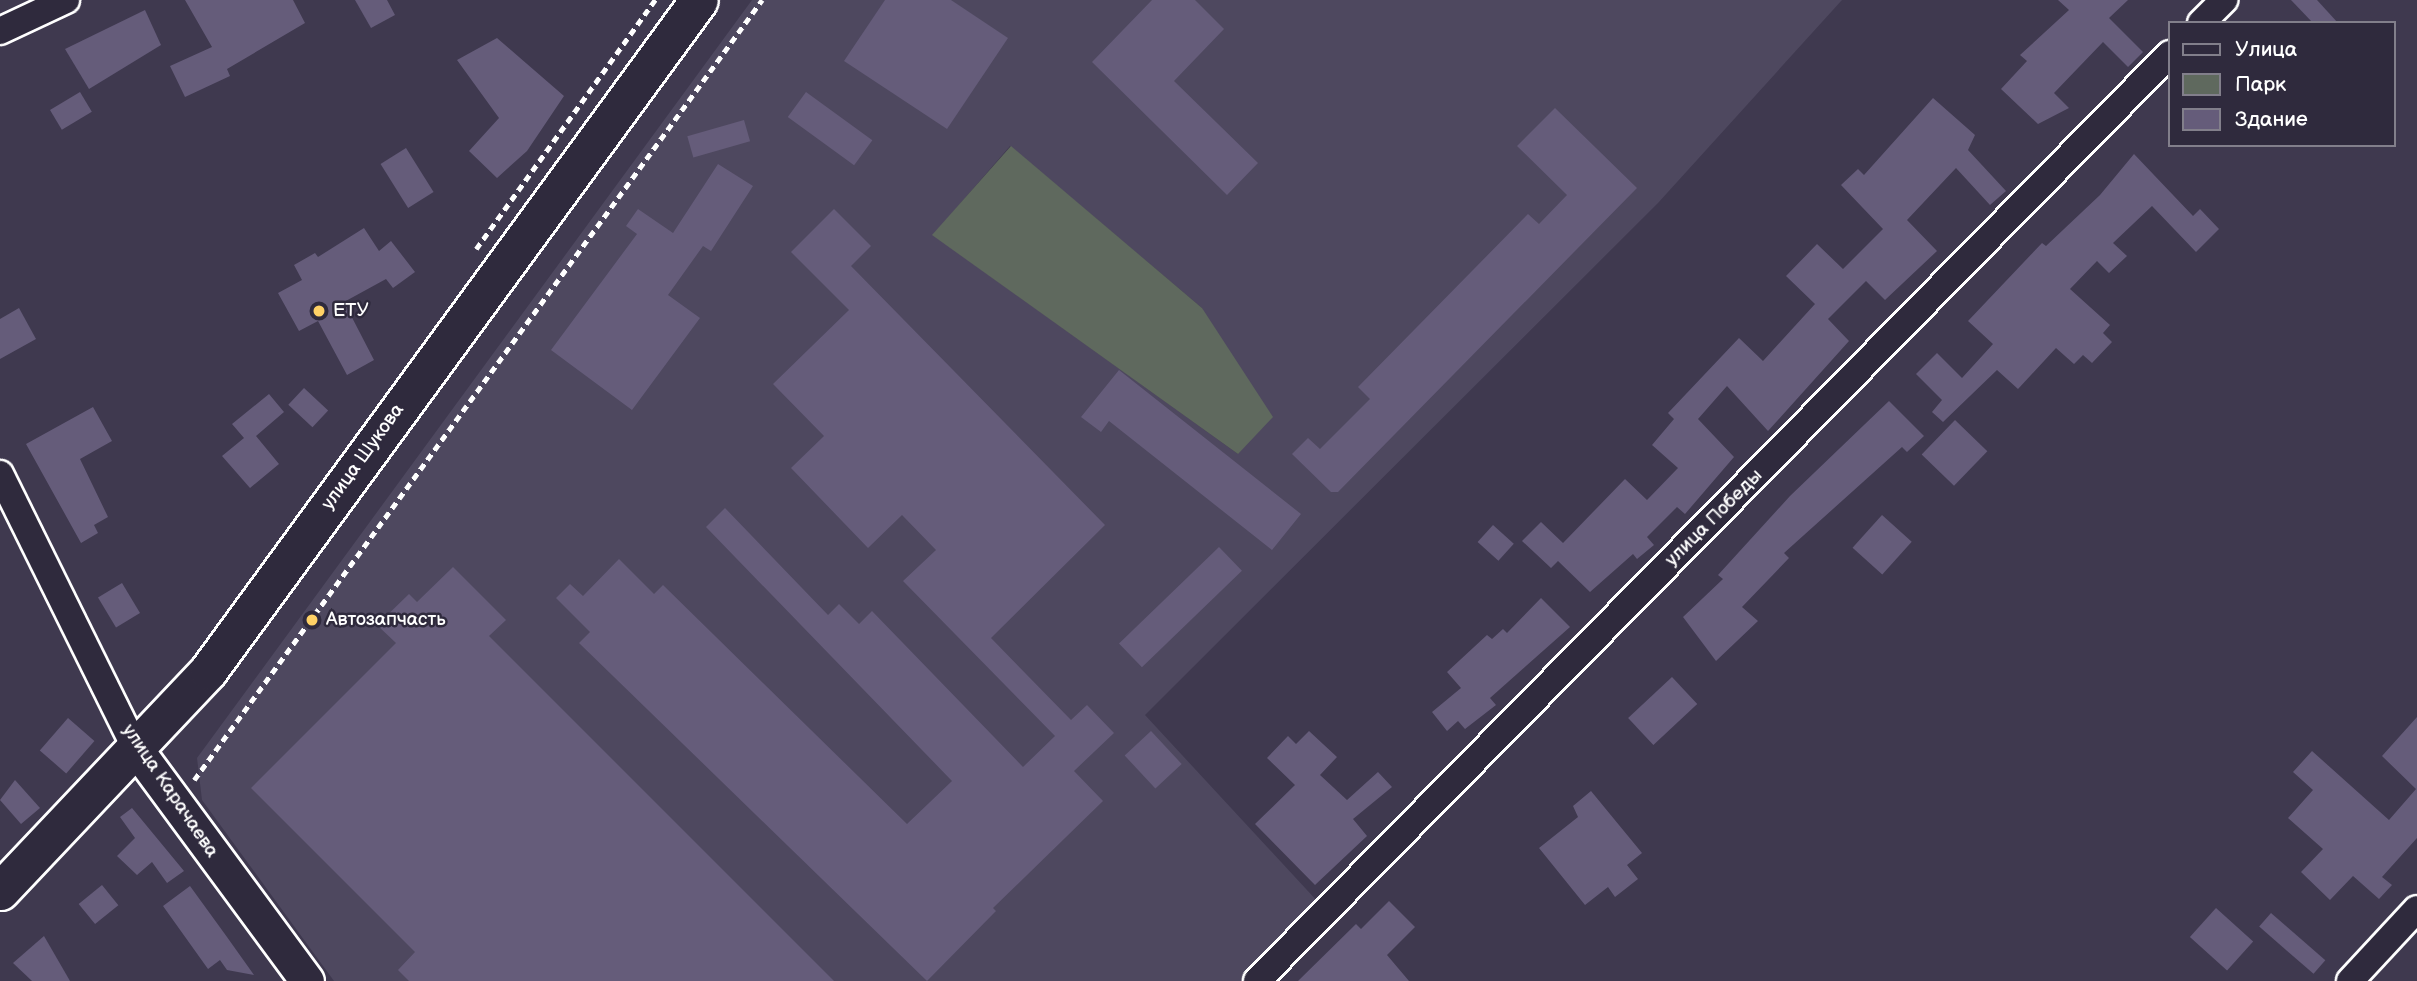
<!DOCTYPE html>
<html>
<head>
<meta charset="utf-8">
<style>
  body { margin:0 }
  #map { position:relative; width:2417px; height:981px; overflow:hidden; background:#3f394f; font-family:"Balsamiq Sans",sans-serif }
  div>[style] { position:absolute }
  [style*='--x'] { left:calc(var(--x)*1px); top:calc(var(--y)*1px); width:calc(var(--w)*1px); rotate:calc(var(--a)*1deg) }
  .built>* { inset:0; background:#4e485f }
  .green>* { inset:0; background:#5f695e }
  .building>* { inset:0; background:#655c7a; transform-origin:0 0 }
  .path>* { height:4.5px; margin-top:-2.25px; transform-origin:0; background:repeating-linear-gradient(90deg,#fff 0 7px,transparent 0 12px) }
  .roads { filter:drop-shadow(2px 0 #fff) drop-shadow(-2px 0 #fff) drop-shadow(0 2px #fff) drop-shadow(0 -2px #fff) }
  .minor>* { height:26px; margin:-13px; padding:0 13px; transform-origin:13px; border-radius:13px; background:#2f2a3d }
  .tertiary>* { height:33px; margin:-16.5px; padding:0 16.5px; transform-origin:16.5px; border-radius:16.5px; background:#2f2a3d }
  .secondary>* { height:37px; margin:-18.5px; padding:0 18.5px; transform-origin:18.5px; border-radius:18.5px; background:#2f2a3d }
  .dots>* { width:19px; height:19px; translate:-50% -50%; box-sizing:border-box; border:4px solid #2f2a3d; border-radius:50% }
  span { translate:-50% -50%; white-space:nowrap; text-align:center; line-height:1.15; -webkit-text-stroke:5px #2f2a3d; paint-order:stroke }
  .poi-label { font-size:19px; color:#fff }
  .left { translate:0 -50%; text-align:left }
  .street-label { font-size:19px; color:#fff }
  .legend { position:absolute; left:2168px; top:21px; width:228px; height:126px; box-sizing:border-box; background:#2f2a3d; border:2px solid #827f8b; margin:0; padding:9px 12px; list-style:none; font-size:21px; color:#fff }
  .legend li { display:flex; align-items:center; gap:14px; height:35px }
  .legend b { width:35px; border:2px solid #827f8b }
</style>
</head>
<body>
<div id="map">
  <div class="built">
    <div style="clip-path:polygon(evenodd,752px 0,1842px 0,1658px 203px,1145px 715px,1319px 903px,1241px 981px,334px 981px,202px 800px,197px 758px,752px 0,1010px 146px,1202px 308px,1238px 454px,933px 235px,1010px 146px)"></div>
  </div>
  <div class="green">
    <div style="clip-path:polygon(1011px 146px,1202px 308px,1273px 417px,1238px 454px,932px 235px)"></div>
  </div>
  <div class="building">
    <div style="clip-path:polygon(185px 0,293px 0,305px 23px,227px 69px,230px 76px,185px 97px,170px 66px,212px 47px)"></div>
    <div style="clip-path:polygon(355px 0,387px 0,395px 15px,371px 28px)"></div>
    <div style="clip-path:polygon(885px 0,951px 0,1008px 38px,947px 129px,844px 61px)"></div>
    <div style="clip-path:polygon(1152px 0,1195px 0,1224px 29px,1174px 81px,1258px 163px,1227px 195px,1092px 62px)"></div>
    <div style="clip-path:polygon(2058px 0,2128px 0,2109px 18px,2143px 52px,2128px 67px,2103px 42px,2054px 93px,2069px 108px,2038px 124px,2001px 89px,2027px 61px,2020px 55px,2069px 10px)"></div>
    <div style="clip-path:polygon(2291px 0,2317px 0,2338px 23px,2313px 23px)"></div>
    <div style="clip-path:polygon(145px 10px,161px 45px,89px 89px,65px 49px)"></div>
    <div style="clip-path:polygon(497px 38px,564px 96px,527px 151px,497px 178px,469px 151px,499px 118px,457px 60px)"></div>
    <div style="left:80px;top:92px;width:23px;height:35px;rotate:59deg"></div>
    <div style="left:806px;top:92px;width:82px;height:31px;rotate:36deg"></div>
    <div style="clip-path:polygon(1933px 98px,1975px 135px,1968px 150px,2006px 191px,1990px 205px,1956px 168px,1907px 220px,1937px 251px,1885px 300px,1866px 281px,1828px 319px,1849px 341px,1768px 431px,1727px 386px,1698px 419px,1734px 457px,1685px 514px,1677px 507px,1647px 537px,1654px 545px,1637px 559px,1633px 554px,1590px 592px,1558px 561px,1551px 568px,1522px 541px,1541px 522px,1563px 543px,1625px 479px,1647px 500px,1678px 468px,1652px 445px,1674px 419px,1668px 413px,1739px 338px,1763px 361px,1815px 304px,1786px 276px,1817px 244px,1843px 269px,1883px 229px,1841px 185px,1858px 169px,1864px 175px)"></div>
    <div style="clip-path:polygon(1555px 108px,1637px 188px,1338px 492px,1331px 492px,1292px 454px,1308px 438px,1320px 449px,1370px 399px,1358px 387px,1528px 214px,1539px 224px,1567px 195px,1517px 146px)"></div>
    <div style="left:744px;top:120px;width:22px;height:59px;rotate:74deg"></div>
    <div style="left:406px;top:148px;width:52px;height:30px;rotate:58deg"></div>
    <div style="clip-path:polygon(2134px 154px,2193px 216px,2200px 209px,2219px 229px,2196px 252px,2152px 206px,2113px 243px,2127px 256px,2109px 273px,2097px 261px,2070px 289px,2110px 325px,2103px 333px,2112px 342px,2092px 363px,2083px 355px,2074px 364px,2056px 348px,2018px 389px,1997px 370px,1943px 422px,1932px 412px,1942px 400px,1916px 374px,1937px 353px,1962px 378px,1993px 344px,1968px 321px,2042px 243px,2046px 246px,2100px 195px)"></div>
    <div style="clip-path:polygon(718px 164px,753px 186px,711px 251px,703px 246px,668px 295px,700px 318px,632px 410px,551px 350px,637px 234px,626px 226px,638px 209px,673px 233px)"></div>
    <div style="clip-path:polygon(834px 209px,871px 246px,851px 266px,1105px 525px,991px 638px,1071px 720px,1087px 705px,1114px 733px,1074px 771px,1103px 801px,993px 908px,996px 911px,927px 981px,579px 643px,590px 632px,556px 598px,570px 584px,583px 596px,619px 559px,654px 594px,663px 585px,907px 824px,952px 781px,706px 527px,725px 508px,828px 615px,839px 604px,859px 624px,872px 611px,1023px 767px,1055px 736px,903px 581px,936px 550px,902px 515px,868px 548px,791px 468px,824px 436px,773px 384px,849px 310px,791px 252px)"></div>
    <div style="clip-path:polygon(364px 228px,379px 251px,391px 241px,415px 272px,393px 288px,386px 279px,344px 302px,374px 360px,347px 375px,318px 321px,299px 331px,278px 293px,302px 280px,294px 265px,315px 253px,318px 257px)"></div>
    <div style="clip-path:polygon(19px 308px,36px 339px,0 359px,0 319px)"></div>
    <div style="clip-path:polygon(1119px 370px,1301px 514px,1272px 550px,1109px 421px,1101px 432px,1081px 417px)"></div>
    <div style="left:304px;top:388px;width:33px;height:23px;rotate:43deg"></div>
    <div style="clip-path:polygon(269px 394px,284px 412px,256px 436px,279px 464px,250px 488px,222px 456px,244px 438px,232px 424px)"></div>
    <div style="clip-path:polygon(1889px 401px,1924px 436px,1907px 452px,1902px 447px,1784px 553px,1789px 558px,1742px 607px,1758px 621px,1716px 661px,1683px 617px,1723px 579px,1718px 575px,1790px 496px)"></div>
    <div style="clip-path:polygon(93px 407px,112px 441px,80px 459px,108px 517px,94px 525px,98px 533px,81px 543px,26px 444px)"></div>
    <div style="left:1955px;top:420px;width:45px;height:48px;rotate:44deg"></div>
    <div style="left:1882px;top:515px;width:40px;height:44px;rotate:42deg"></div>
    <div style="left:1493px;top:525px;width:28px;height:23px;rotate:42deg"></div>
    <div style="left:1219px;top:547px;width:33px;height:139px;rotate:46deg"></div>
    <div style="clip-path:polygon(453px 567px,506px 620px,489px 636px,834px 981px,409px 981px,398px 970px,415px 952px,251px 788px,396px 643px,377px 625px,409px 594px,417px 602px)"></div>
    <div style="left:122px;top:583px;width:35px;height:28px;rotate:59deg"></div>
    <div style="clip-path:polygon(1541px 598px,1570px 627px,1490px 698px,1496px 705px,1465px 729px,1458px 721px,1447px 731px,1432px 712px,1461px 688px,1447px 672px,1487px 635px,1492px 639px,1503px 629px,1507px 633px)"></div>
    <div style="left:1672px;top:677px;width:37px;height:60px;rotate:47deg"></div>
    <div style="clip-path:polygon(2417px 717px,2417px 838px,2382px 877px,2392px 885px,2379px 899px,2353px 876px,2330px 900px,2301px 872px,2323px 849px,2288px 818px,2313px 790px,2293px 772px,2312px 751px,2389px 820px,2416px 789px,2382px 756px)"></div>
    <div style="left:68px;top:718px;width:35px;height:43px;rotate:41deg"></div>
    <div style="left:1151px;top:731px;width:45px;height:36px;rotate:47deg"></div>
    <div style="clip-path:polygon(1309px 731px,1337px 757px,1320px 775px,1347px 800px,1378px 772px,1392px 787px,1353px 819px,1367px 836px,1315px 885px,1255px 824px,1295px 785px,1267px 758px,1288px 736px,1296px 744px)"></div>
    <div style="clip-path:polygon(15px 780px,40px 808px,21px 824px,0 800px)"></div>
    <div style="clip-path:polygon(1591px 791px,1642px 853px,1627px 865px,1638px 879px,1615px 897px,1608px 887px,1585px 905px,1539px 848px,1578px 817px,1573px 806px)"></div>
    <div style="clip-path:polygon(132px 808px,184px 871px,167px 883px,152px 862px,137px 875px,117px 856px,135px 838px,120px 817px)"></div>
    <div style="left:102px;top:885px;width:26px;height:30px;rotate:51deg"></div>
    <div style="clip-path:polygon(190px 886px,227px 937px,254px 975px,227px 970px,220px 960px,208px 969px,163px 906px)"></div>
    <div style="clip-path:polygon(1389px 901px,1415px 927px,1387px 955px,1409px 981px,1298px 981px,1356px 924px,1361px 929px)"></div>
    <div style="left:2216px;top:908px;width:50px;height:39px;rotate:42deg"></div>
    <div style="left:2271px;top:913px;width:72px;height:18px;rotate:41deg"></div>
    <div style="clip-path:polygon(44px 936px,70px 981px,32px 981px,13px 963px)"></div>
  </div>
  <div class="path">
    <div style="--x:476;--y:249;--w:307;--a:-54.3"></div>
    <div style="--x:194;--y:780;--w:965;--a:-53.94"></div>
  </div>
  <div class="roads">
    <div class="minor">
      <div style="--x:2201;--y:23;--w:33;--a:-45"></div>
      <div style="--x:0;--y:31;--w:73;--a:-25.2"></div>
      <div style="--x:0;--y:474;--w:307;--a:63.7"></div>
      <div style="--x:1257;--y:981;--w:1301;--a:-45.44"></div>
      <div style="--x:2350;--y:981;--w:98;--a:-47.1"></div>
    </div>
    <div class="tertiary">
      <div style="--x:136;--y:749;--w:288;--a:53.6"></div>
    </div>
    <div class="secondary">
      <div style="--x:0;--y:891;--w:303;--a:-46.6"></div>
      <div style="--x:208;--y:671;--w:831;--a:-53.81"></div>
    </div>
  </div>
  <div class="dots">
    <div style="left:319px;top:311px;background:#ffd166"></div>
    <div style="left:312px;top:620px;background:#ffd166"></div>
  </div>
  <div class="poi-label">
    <span class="left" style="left:333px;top:311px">ЕТУ</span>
    <span class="left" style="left:326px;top:620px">Автозапчасть</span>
  </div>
  <div class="street-label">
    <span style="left:363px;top:457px;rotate:-54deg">улица Шукова</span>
    <span style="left:1714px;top:518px;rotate:-45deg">улица Победы</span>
    <span style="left:170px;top:791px;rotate:56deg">улица Карачаева</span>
  </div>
  <ul class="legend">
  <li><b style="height:9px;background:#2f2a3d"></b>Улица</li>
  <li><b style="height:19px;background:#5f695e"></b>Парк</li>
  <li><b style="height:19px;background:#655c7a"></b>Здание</li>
  </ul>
</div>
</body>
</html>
